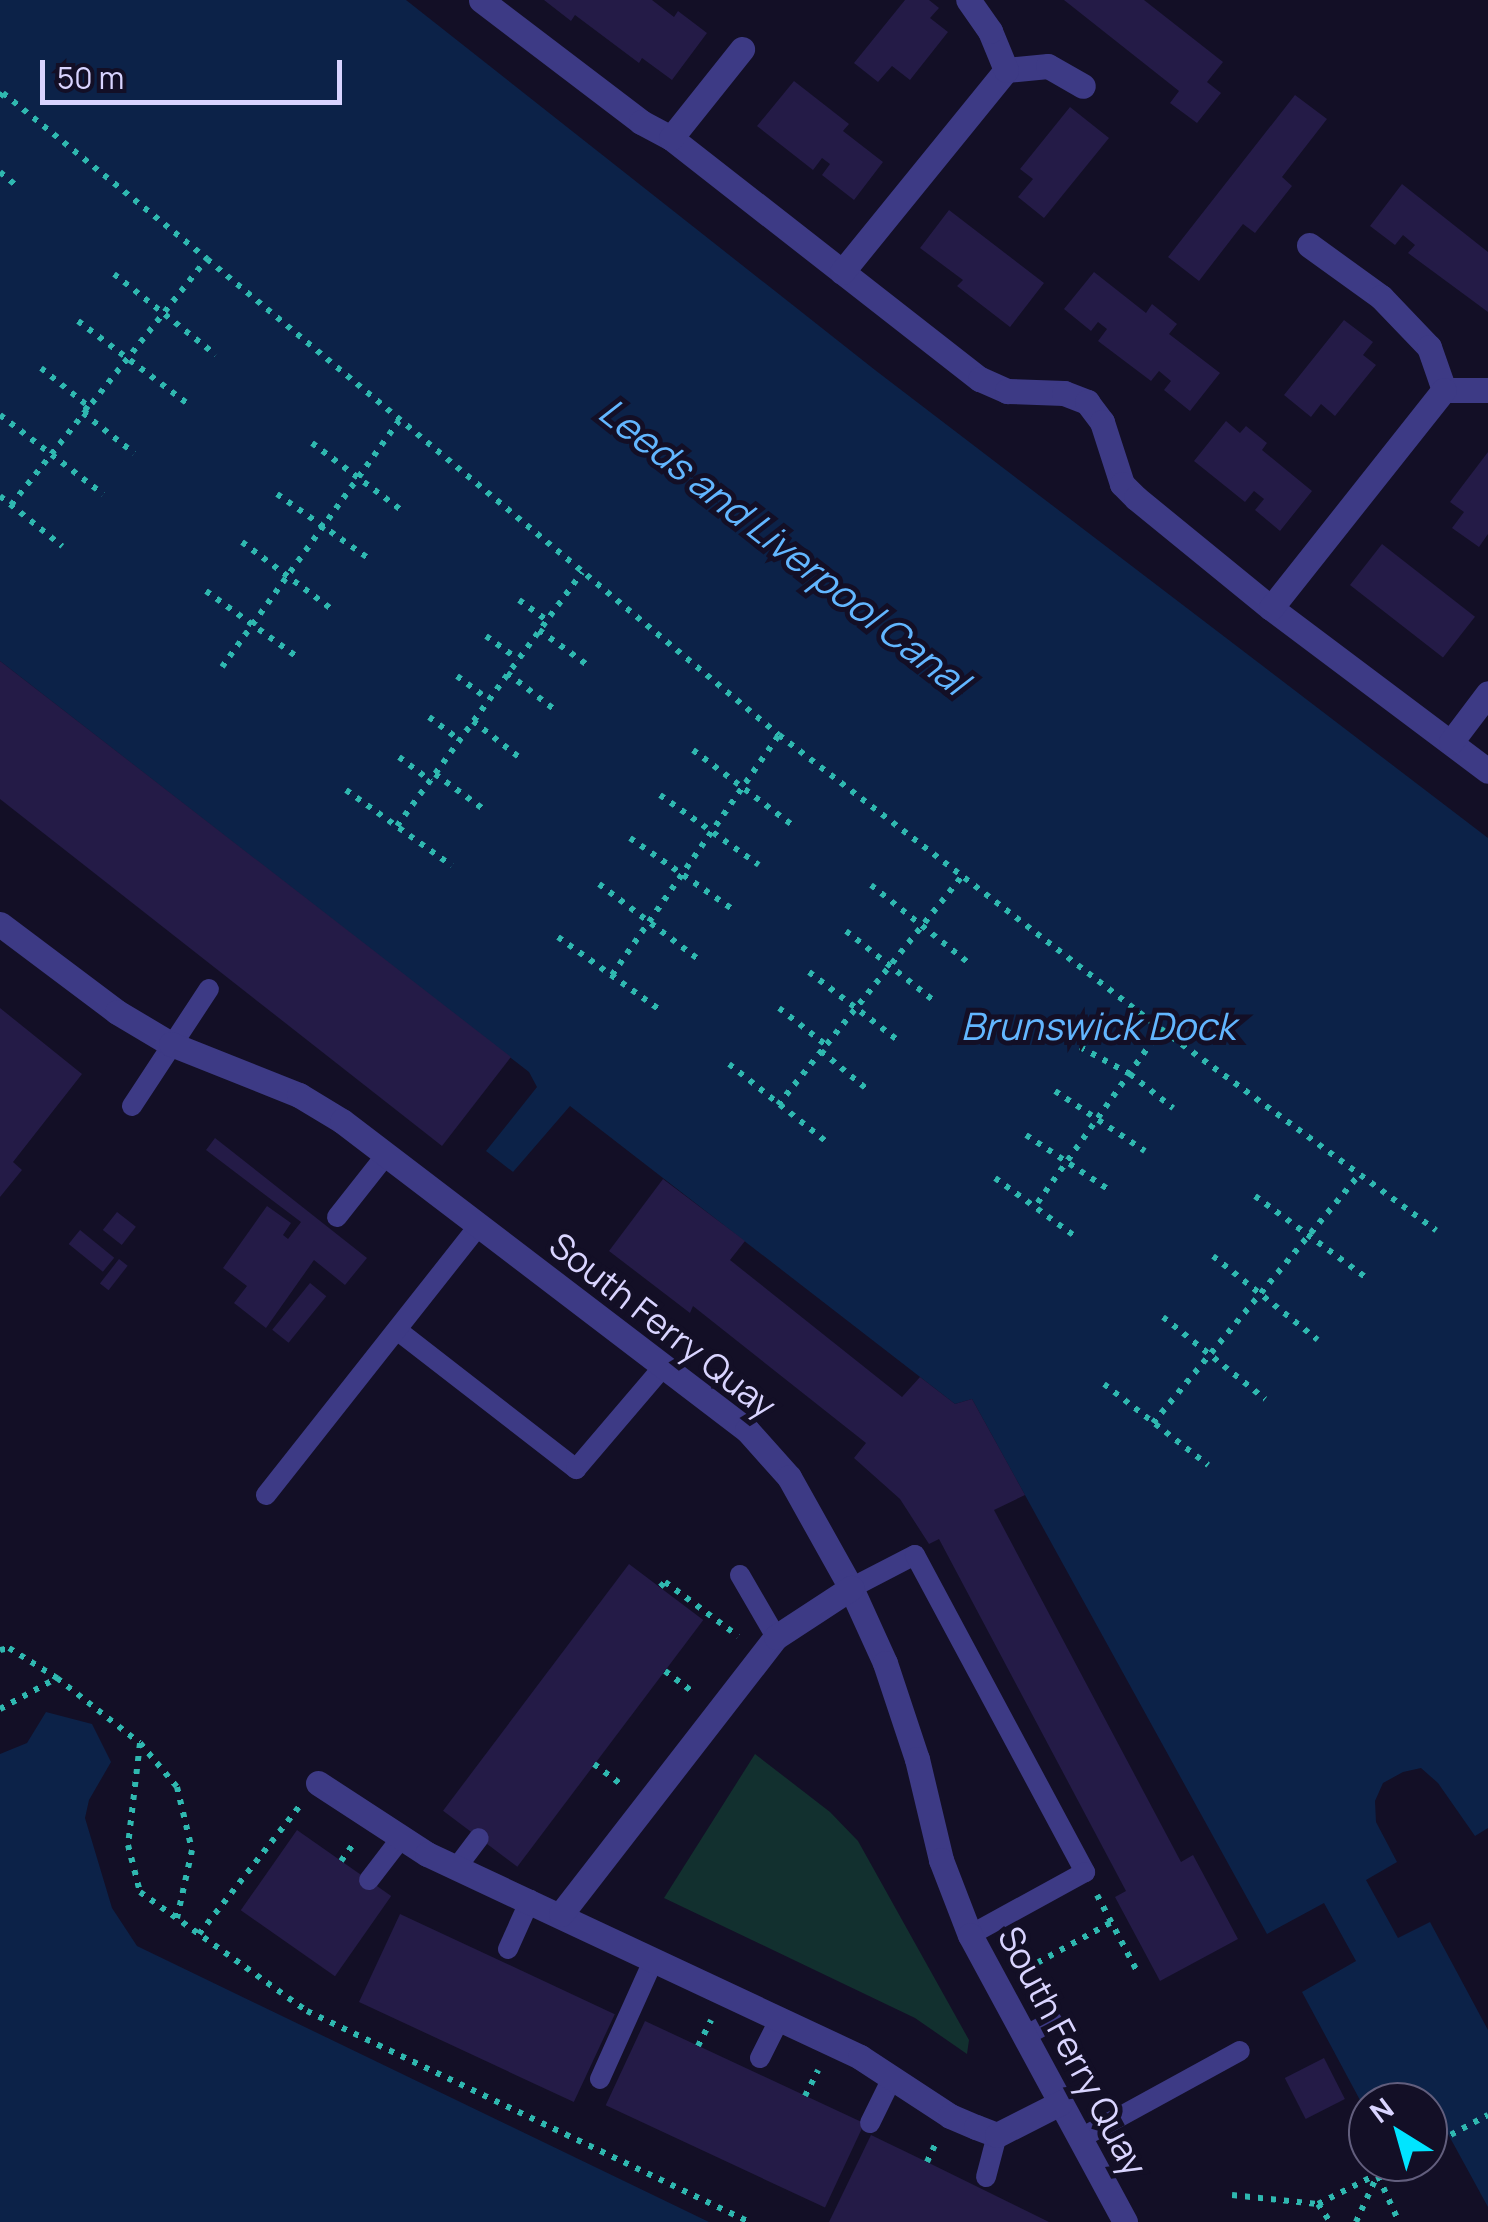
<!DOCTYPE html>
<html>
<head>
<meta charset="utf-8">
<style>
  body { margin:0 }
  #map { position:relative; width:1488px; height:2222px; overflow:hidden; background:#130f26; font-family:Manrope,sans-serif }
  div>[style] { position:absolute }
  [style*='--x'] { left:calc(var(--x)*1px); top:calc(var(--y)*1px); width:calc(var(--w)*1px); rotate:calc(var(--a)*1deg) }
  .green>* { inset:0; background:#12302f }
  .water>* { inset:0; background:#0c2248 }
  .building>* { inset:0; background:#241b47; transform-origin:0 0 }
  .path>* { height:6px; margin-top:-3px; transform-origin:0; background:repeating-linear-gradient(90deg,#2fb8b0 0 5px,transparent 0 13px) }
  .lane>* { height:20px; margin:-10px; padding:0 10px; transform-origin:10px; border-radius:10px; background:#3d3a85 }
  .street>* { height:25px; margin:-12.5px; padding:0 12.5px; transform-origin:12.5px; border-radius:12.5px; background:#3d3a85 }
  span { translate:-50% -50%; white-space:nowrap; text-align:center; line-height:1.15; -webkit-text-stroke:10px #130f26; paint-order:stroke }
  .street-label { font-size:35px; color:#d9d4ff }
  .water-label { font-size:38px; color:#62b6ff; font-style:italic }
  .north { position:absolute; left:1348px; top:2082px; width:100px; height:100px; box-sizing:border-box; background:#130f26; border:2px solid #625e7d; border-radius:50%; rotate:323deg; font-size:28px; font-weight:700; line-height:40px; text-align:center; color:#d9d4ff }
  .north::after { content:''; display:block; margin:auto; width:35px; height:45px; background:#00e5ff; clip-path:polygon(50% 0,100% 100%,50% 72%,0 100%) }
  .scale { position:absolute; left:40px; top:60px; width:302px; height:45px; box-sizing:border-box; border:5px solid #d9d4ff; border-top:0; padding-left:12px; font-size:30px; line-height:35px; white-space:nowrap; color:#d9d4ff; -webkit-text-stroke:8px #130f26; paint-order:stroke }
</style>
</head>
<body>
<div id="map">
  <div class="green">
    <div style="clip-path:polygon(755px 1754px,830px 1812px,858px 1841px,969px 2040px,967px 2054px,915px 2018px,664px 1898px)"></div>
  </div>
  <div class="water">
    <div style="clip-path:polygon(0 0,406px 0,875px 370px,1488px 838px,1488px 1828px,1475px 1836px,1438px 1783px,1421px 1768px,1403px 1772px,1383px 1783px,1375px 1801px,1376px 1822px,1397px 1862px,1366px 1880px,1398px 1938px,1430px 1922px,1488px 2030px,1488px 2207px,1442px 2123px,1428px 2130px,1428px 2102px,1368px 2102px,1368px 2115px,1302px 1992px,1356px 1961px,1324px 1903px,1267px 1934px,972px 1399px,955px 1404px,570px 1106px,513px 1172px,486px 1151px,537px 1087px,529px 1072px,0 661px)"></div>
    <div style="clip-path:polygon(46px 1712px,92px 1724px,111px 1762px,89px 1800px,85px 1818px,112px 1908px,137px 1946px,709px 2222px,0 2222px,0 1754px,27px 1743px)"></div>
  </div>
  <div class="building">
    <div style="clip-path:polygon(544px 0,652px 0,674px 17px,678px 11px,707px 33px,672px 80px,642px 58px,639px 63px,575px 15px,571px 21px)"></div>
    <div style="clip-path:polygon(905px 0,929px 0,939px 8px,930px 18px,948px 32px,910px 80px,892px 66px,878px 82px,854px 63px)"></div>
    <div style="clip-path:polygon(1064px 0,1144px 0,1223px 62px,1207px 82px,1221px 93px,1197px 123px,1170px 103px,1179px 91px)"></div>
    <div style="clip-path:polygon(794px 81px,849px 124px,843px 131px,883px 162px,854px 200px,822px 175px,830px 164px,822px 158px,813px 170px,757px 126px)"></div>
    <div style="clip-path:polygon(1295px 95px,1327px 119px,1282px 177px,1292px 186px,1255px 233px,1243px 224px,1199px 281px,1168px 257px)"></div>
    <div style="clip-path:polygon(1070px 107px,1109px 138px,1044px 218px,1018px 197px,1033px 179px,1020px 169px)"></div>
    <div style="clip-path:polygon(1402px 184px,1488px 252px,1488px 312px,1408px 253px,1415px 245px,1403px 235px,1395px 245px,1370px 226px)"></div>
    <div style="clip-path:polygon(949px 210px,1044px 283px,1010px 327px,957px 286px,963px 280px,920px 248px)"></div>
    <div style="clip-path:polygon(1094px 272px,1146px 313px,1152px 304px,1177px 324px,1169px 334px,1220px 373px,1190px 411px,1164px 390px,1171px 381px,1159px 371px,1151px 381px,1098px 341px,1107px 329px,1098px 322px,1091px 331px,1064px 309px)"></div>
    <div style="clip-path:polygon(1344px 320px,1373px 342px,1363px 355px,1376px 365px,1335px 416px,1321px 404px,1311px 417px,1284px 395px)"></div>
    <div style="clip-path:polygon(1226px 421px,1240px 433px,1246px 426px,1267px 443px,1262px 450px,1312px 491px,1280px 531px,1255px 510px,1264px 499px,1254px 491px,1245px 502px,1194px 461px)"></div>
    <div style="clip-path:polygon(1488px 452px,1488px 534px,1479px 547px,1452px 528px,1464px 512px,1450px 502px)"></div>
    <div style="left:1382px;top:544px;width:118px;height:52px;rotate:38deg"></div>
    <div style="clip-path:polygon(0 661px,511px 1057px,442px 1146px,0 799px)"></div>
    <div style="clip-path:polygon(0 1008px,82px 1074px,13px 1162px,22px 1170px,0 1197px)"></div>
    <div style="clip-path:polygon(215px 1138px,367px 1258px,345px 1285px,314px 1260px,266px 1328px,234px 1303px,247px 1286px,223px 1268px,267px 1206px,291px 1223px,283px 1235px,288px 1239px,301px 1222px,206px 1150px)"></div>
    <div style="clip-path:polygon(663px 1179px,745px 1241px,730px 1260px,902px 1397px,920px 1377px,955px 1404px,972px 1399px,1025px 1495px,994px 1510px,1181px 1862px,1193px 1855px,1238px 1939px,1160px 1981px,1115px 1897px,1126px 1891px,939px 1539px,929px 1544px,900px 1499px,854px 1458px,866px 1443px,693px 1306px,690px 1313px,609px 1251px)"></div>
    <div style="left:117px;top:1212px;width:24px;height:23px;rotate:38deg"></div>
    <div style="left:80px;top:1230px;width:44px;height:18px;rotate:39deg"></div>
    <div style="left:119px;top:1259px;width:11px;height:31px;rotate:38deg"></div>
    <div style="left:310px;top:1283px;width:21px;height:60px;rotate:39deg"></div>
    <div style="left:629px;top:1564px;width:93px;height:309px;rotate:37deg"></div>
    <div style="left:297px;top:1830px;width:115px;height:98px;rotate:35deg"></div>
    <div style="left:400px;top:1914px;width:237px;height:97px;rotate:25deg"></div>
    <div style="left:645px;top:2021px;width:242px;height:93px;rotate:25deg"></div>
    <div style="left:1324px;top:2058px;width:46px;height:44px;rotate:63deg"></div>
    <div style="clip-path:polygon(871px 2135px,927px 2162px,1049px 2222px,829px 2222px)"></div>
  </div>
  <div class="path">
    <div style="--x:0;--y:97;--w:5;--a:-53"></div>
    <div style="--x:3;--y:93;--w:263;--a:39.1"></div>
    <div style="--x:207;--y:259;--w:744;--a:39.77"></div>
    <div style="--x:779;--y:735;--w:482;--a:37.6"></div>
    <div style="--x:1161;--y:1029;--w:217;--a:125.4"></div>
    <div style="--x:0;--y:172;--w:25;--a:40"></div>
    <div style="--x:114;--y:274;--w:130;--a:38.5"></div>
    <div style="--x:78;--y:321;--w:138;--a:37"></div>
    <div style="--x:41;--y:368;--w:60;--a:39"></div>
    <div style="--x:88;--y:406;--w:9;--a:126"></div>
    <div style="--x:83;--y:413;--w:65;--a:38.1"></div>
    <div style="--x:0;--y:415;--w:130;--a:37.5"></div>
    <div style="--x:312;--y:443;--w:115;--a:36.9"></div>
    <div style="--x:277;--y:494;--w:115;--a:35.1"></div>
    <div style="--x:0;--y:496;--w:80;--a:38.9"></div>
    <div style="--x:11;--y:505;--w:315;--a:-51.5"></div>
    <div style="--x:242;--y:542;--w:114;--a:36.8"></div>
    <div style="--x:206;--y:591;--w:116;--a:35.9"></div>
    <div style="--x:519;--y:600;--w:34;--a:36"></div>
    <div style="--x:539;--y:630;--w:58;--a:35.9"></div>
    <div style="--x:486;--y:636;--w:39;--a:36"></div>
    <div style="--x:222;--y:667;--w:303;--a:-54.3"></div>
    <div style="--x:507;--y:673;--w:61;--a:37.6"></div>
    <div style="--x:457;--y:676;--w:39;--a:37"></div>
    <div style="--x:429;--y:717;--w:38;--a:37"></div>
    <div style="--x:473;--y:721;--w:60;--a:38.2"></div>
    <div style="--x:693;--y:750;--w:123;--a:37.1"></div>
    <div style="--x:399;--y:757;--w:40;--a:37"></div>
    <div style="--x:435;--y:774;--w:58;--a:35.9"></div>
    <div style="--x:346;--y:790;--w:130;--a:35.6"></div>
    <div style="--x:660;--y:795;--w:121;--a:35.3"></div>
    <div style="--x:397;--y:826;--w:314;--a:-53.9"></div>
    <div style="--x:630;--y:838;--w:124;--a:34.8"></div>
    <div style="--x:599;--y:884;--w:124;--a:37.1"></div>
    <div style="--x:871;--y:885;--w:127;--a:38.6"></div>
    <div style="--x:846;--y:931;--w:116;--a:38.4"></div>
    <div style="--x:558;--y:937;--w:125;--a:35.6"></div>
    <div style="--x:809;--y:972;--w:113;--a:37.5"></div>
    <div style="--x:612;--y:975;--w:292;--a:-55.2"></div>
    <div style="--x:779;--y:1008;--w:60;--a:38.2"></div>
    <div style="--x:1161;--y:1029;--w:341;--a:36.2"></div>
    <div style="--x:1080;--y:1047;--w:57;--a:28.4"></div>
    <div style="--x:1130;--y:1074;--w:55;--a:38.3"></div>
    <div style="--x:821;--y:1051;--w:61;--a:39.7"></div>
    <div style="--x:729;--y:1064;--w:127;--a:38.6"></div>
    <div style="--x:1055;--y:1091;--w:108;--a:33.7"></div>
    <div style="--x:778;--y:1105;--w:295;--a:-51.2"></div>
    <div style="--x:1026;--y:1135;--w:98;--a:33.4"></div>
    <div style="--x:995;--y:1178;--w:100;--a:36.1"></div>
    <div style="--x:1255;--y:1196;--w:140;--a:36.3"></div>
    <div style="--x:1213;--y:1256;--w:134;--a:38.7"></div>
    <div style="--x:1163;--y:1317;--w:131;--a:38.8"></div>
    <div style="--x:1104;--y:1384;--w:132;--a:37.9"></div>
    <div style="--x:1153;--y:1423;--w:324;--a:-50.3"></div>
    <div style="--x:660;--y:1587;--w:7;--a:-45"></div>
    <div style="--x:665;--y:1582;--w:91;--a:36.5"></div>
    <div style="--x:0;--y:1650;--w:9;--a:-13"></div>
    <div style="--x:9;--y:1648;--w:57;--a:32"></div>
    <div style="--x:57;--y:1678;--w:105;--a:38.1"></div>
    <div style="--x:140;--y:1743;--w:57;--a:49.9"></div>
    <div style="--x:177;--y:1787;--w:65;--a:76.6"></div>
    <div style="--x:192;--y:1850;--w:70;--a:102.4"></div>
    <div style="--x:665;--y:1671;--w:38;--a:37"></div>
    <div style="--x:0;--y:1709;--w:65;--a:-28.5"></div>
    <div style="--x:140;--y:1743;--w:103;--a:96.7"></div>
    <div style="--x:128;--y:1845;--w:49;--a:75.7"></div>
    <div style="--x:140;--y:1892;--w:205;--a:35.5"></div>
    <div style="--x:307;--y:2011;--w:490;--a:25.5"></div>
    <div style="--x:594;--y:1764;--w:38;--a:37"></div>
    <div style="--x:341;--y:1861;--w:22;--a:-54"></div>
    <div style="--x:1097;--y:1895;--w:90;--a:62.3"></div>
    <div style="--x:199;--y:1934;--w:162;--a:-51.8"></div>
    <div style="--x:1026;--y:1969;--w:98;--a:-28.7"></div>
    <div style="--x:698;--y:2046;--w:29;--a:-63"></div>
    <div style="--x:805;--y:2096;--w:29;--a:-63"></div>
    <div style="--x:1428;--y:2147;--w:68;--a:-28.1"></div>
    <div style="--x:927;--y:2162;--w:23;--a:-65"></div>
    <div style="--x:1378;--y:2176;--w:51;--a:65.5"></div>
    <div style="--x:1232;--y:2195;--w:86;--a:6"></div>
    <div style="--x:1318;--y:2204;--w:93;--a:-26.8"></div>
    <div style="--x:1318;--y:2204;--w:22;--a:56"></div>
    <div style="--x:1356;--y:2222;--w:51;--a:-65.5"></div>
  </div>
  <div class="lane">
    <div style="--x:132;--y:1106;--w:140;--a:-56.7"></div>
    <div style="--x:337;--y:1217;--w:79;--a:-51.7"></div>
    <div style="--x:397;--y:1330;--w:227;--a:37.8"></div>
    <div style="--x:576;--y:1469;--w:134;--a:-49.5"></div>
    <div style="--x:266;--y:1495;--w:344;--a:-51.7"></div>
    <div style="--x:740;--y:1575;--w:72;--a:59.9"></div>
    <div style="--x:851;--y:1588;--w:72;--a:-27.3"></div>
    <div style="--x:915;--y:1555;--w:360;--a:61.8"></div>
    <div style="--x:1085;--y:1872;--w:131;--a:151.3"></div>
    <div style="--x:457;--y:1867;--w:36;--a:-53"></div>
    <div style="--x:369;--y:1880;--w:54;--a:-52.5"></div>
    <div style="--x:508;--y:1949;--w:54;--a:-65.8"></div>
    <div style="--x:1025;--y:2036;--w:31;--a:-29"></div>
    <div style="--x:760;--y:2058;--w:42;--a:-63.4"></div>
    <div style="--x:600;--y:2079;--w:129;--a:-65.8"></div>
    <div style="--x:870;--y:2123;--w:52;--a:-63.9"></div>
    <div style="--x:1081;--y:2138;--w:181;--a:-28.7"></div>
    <div style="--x:986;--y:2177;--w:43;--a:-75.3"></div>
  </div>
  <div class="street">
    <div style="--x:481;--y:0;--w:201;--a:37.3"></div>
    <div style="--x:641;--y:122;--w:34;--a:28"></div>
    <div style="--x:671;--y:138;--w:392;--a:38"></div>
    <div style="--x:980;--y:379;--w:30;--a:24"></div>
    <div style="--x:1007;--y:391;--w:57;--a:2"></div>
    <div style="--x:1064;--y:393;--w:25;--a:21"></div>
    <div style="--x:1087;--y:402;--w:25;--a:53"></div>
    <div style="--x:1102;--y:422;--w:65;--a:72.1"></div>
    <div style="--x:1122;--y:484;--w:20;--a:45"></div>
    <div style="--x:1136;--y:498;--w:174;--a:39.2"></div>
    <div style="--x:1271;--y:608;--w:271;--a:36.9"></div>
    <div style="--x:1006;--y:70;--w:42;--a:-5.4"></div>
    <div style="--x:1048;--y:66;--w:40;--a:29.7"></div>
    <div style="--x:671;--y:138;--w:114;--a:-51.4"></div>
    <div style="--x:1309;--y:245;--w:89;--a:35.8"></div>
    <div style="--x:1381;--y:297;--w:69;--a:46.2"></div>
    <div style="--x:1429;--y:347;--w:46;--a:70.8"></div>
    <div style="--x:842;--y:272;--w:260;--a:-50.9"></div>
    <div style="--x:1006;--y:70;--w:42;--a:-112.3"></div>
    <div style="--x:990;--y:31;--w:38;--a:-125"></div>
    <div style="--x:1444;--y:390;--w:44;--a:0"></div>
    <div style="--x:1271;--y:608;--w:278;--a:-51.6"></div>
    <div style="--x:1451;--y:742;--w:61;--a:-52.9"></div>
    <div style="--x:0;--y:924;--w:146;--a:36.9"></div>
    <div style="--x:117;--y:1012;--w:63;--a:30.7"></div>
    <div style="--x:171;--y:1044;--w:138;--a:21.7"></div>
    <div style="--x:299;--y:1095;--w:50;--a:31.2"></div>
    <div style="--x:342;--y:1121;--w:509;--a:37.34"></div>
    <div style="--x:747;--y:1430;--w:63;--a:48.2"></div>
    <div style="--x:789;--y:1477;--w:127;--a:60.8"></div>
    <div style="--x:851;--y:1588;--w:82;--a:65.6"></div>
    <div style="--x:885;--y:1663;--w:101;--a:71.6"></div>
    <div style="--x:917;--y:1759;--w:104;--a:76.6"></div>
    <div style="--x:941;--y:1860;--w:80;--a:68.9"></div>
    <div style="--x:970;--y:1935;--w:326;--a:61.6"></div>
    <div style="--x:318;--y:1783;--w:130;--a:33.1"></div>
    <div style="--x:427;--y:1854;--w:478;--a:25.1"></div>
    <div style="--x:860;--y:2057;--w:108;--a:33.2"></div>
    <div style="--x:950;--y:2116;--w:28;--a:23"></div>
    <div style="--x:976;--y:2127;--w:22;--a:21"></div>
    <div style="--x:997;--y:2135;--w:71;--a:-26.9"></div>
    <div style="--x:561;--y:1914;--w:351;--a:-52.2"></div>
    <div style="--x:776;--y:1637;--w:90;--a:-33.2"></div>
  </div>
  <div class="street-label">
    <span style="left:663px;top:1325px;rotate:38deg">South Ferry Quay</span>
    <span style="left:1073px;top:2051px;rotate:62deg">South Ferry Quay</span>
  </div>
  <div class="water-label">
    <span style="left:784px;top:546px;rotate:38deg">Leeds and Liverpool Canal</span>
    <span style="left:1098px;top:1026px">Brunswick Dock</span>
  </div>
  <div class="north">N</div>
  <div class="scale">50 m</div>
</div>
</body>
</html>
